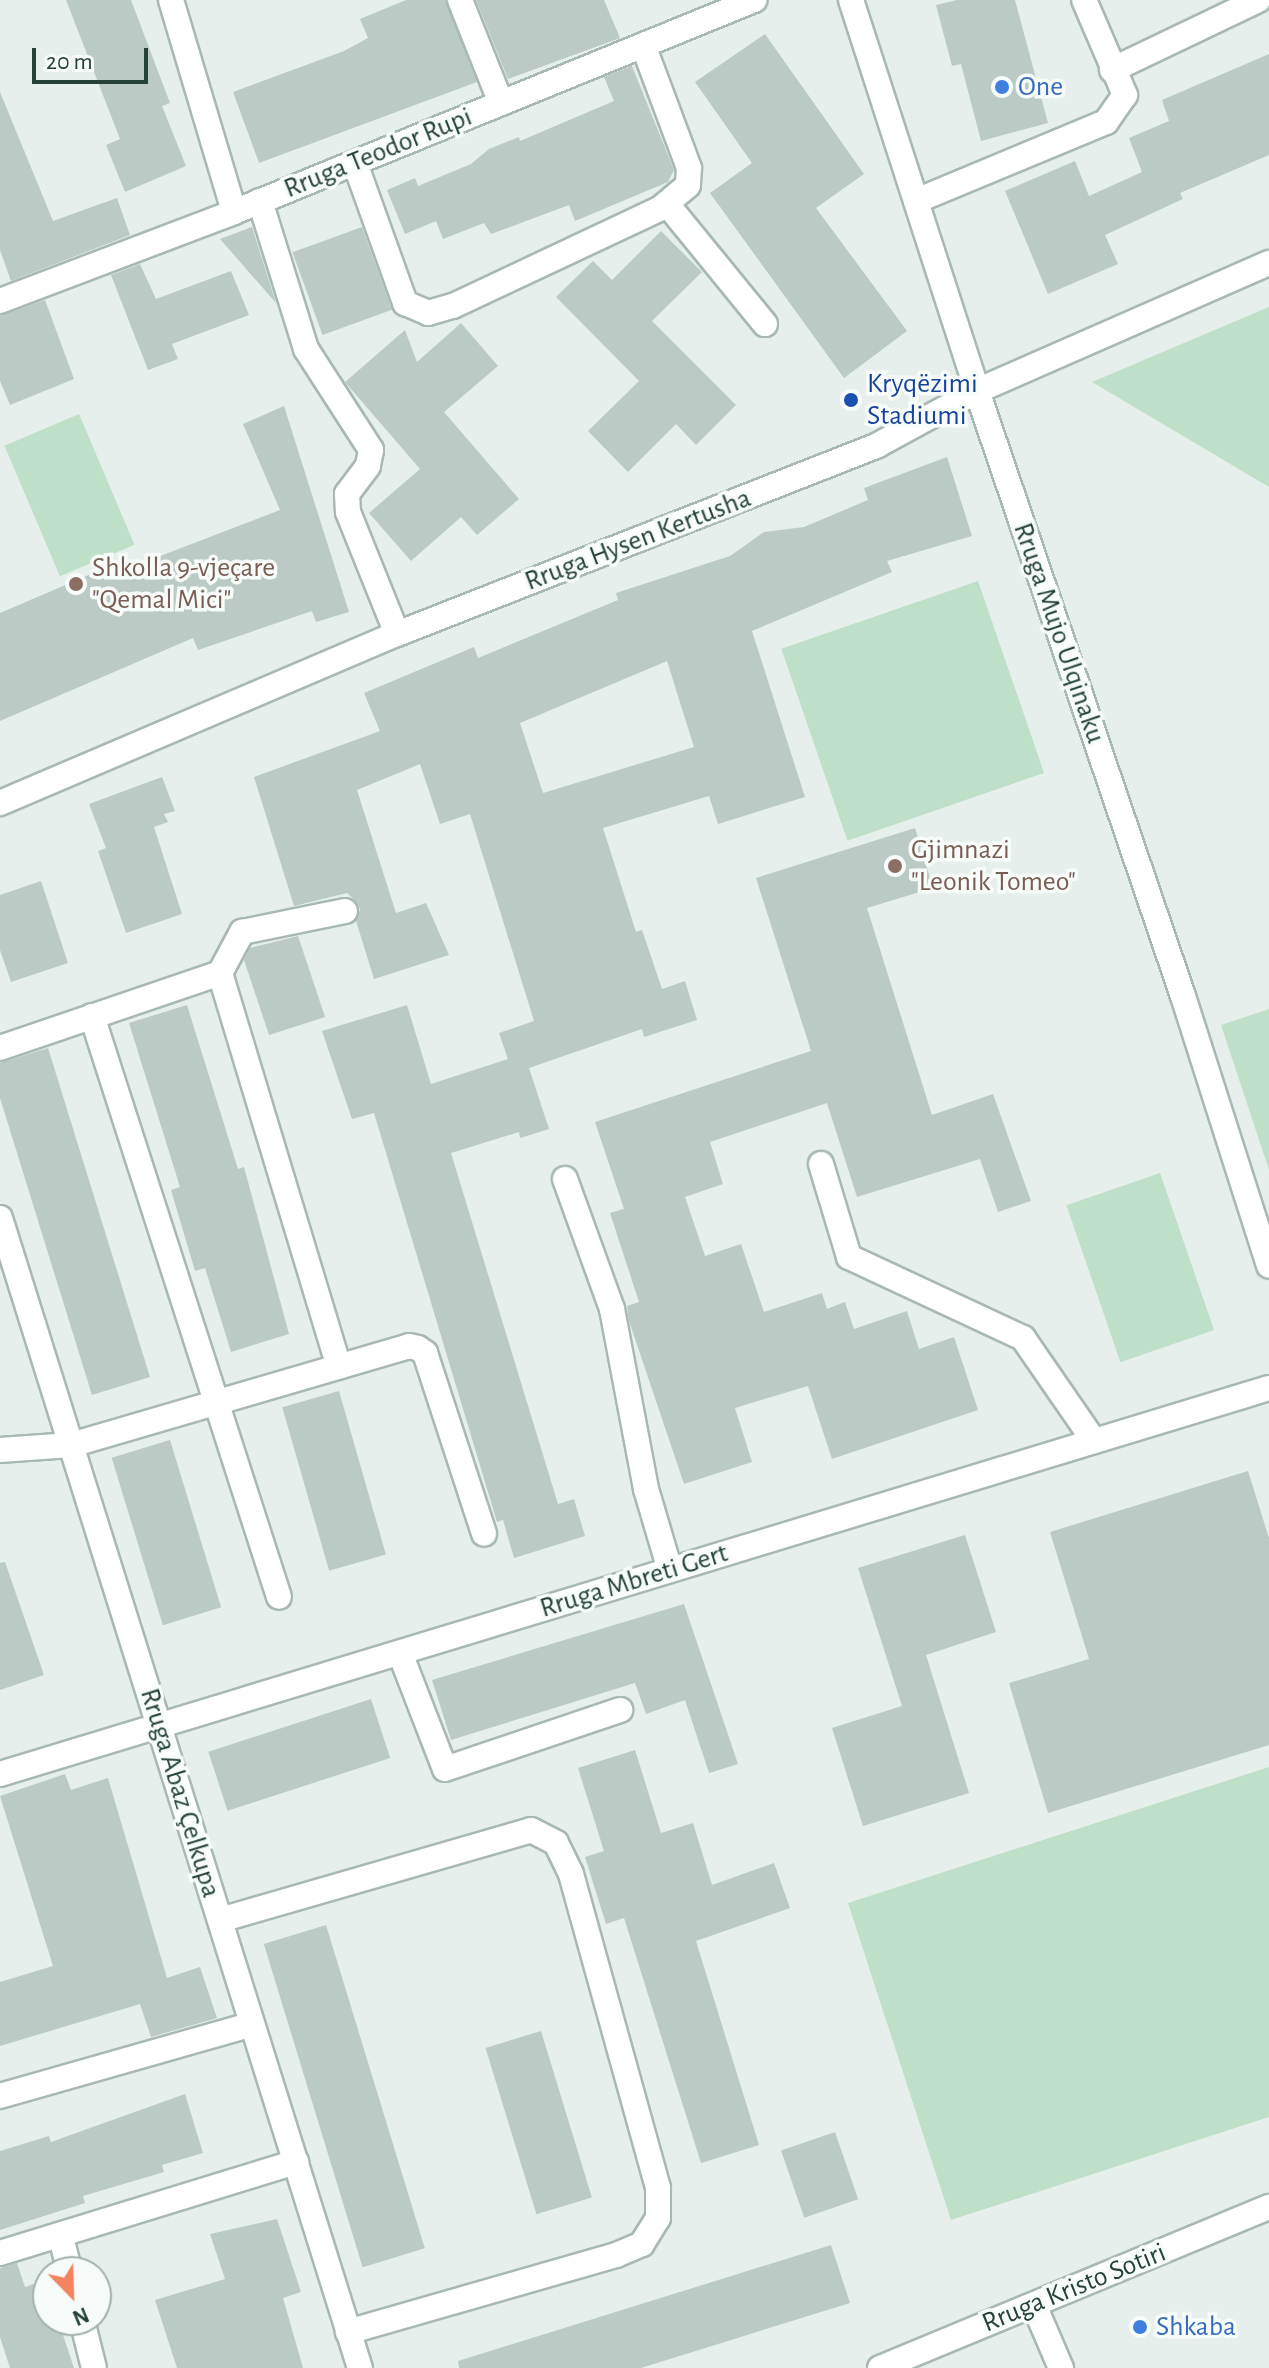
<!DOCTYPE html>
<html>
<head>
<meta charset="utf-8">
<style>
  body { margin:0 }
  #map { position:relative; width:1269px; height:2368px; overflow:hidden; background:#e6efeb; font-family:"Alegreya Sans",sans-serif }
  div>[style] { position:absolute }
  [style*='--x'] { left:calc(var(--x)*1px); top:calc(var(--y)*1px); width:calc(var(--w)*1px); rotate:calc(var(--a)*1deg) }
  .green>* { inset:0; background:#bfe0c8; transform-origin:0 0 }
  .building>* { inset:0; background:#bbcac4; transform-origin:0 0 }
  .roads { filter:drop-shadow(2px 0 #a8b8b2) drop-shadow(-2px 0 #a8b8b2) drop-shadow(0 2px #a8b8b2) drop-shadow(0 -2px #a8b8b2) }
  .minor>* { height:24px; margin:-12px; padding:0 12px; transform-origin:12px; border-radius:12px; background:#fff }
  .tertiary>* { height:24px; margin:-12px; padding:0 12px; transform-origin:12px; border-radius:12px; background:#fff }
  .secondary>* { height:24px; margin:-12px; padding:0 12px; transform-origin:12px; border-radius:12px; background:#fff }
  .dots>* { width:22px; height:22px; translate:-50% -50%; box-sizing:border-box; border:4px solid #f7fbf9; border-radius:50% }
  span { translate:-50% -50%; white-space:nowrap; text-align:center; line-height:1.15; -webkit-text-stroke:7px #f7fbf9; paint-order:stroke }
  .shop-label { font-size:28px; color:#366cbe }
  .left { translate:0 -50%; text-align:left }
  .street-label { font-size:28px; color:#24423a }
  .transit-label { font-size:28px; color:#164399 }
  .education-label { font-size:28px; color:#785e54 }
  .north { position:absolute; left:32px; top:2256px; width:80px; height:80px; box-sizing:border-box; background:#f7fbf9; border:2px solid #a3b1ad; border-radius:50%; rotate:157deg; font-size:22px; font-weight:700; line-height:32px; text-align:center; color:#24423a }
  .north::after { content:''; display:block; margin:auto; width:28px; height:36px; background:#f4845f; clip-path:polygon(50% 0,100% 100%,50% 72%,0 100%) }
  .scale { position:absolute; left:32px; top:48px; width:116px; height:36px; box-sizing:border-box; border:4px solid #24423a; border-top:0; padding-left:10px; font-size:24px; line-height:28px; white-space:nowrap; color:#24423a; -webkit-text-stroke:6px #f7fbf9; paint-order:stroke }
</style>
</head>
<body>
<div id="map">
  <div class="green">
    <div style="clip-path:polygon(1269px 307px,1269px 487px,1092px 382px)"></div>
    <div style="left:79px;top:414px;width:142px;height:81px;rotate:67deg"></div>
    <div style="left:978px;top:581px;width:203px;height:208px;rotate:71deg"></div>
    <div style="clip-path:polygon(1269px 1009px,1269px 1170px,1221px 1025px)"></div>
    <div style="left:1160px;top:1173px;width:166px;height:99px;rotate:71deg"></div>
    <div style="clip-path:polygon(1269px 1767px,1269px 2117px,951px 2220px,848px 1903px)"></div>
  </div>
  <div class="building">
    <div style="clip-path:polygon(66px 0,131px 0,170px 103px,162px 106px,186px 166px,125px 192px,106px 145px,120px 139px)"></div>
    <div style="clip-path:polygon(406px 0,445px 0,477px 82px,259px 163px,233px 92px,344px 51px,368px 38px,360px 19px)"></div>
    <div style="clip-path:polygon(476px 0,604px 0,620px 38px,508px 79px)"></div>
    <div style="clip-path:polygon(957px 0,1015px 0,1048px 123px,981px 141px,961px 64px,952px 66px,936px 5px)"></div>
    <div style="clip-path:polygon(765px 34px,864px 174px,816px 208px,907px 331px,844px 378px,710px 193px,752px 163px,695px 82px)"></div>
    <div style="clip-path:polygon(1269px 54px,1269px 155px,1180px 193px,1183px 199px,1105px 235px,1118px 264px,1048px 294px,1005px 191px,1075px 161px,1089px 196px,1142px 172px,1129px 138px,1169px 121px,1162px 100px)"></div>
    <div style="clip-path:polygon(632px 66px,674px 170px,668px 182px,575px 221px,569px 205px,491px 234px,484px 223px,443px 239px,436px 221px,405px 234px,387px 190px,415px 178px,418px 186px,471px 164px,489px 149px,519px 137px,520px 141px,614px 101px,604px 77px)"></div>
    <div style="clip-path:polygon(0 92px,53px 221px,117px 198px,130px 235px,11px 281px,0 250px)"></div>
    <div style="clip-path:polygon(252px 227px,276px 303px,220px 239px)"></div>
    <div style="left:362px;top:227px;width:88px;height:74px;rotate:70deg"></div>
    <div style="clip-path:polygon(661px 231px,702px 272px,652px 321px,736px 405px,696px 445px,676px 424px,628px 472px,588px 431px,639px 381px,556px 297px,593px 261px,612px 280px)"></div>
    <div style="clip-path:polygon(140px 264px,156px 299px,231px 271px,249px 315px,172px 344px,178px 359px,148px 370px,111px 275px)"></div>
    <div style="clip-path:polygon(45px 300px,74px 379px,10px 405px,0 381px,0 316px)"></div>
    <div style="clip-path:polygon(461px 323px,498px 366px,444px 412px,519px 499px,477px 535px,461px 517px,411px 561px,369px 513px,420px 469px,345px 382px,405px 330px,417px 362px)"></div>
    <div style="clip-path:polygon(284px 406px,349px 612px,316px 622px,312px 611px,198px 650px,193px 638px,0 721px,0 613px,112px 565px,116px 573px,280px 510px,243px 424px)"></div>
    <div style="clip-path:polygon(evenodd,947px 457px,972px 536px,887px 561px,892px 572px,752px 631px,805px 797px,718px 824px,709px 796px,603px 828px,636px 932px,642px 930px,662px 989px,685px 981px,697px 1020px,644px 1037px,642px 1029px,529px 1068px,549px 1129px,520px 1138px,519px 1132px,451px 1153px,558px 1504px,574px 1499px,585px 1536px,514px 1558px,503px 1520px,497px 1522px,374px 1113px,352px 1119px,322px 1031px,407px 1005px,431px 1084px,508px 1059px,499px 1033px,534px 1021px,470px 814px,440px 824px,420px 764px,357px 790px,396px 913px,426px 903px,449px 955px,374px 979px,356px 921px,360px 909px,356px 901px,347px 893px,294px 906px,254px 777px,380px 731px,364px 693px,474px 647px,478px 658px,618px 600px,616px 593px,730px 556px,764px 532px,804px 527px,868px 500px,864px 488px,947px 457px,667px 661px,694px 747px,543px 793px,520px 723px,667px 661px)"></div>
    <div style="clip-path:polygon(162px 777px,175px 811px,164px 814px,168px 822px,154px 827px,182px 914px,126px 933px,98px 851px,106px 848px,89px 804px)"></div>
    <div style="clip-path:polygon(915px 828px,933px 888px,867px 908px,932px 1115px,993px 1094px,1031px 1201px,998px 1212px,980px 1159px,857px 1197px,827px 1103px,710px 1142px,723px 1184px,685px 1197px,705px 1256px,741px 1244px,764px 1312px,822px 1293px,827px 1309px,845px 1302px,854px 1329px,907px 1311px,919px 1349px,954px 1337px,978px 1410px,832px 1459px,808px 1386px,735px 1408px,752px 1462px,684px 1484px,629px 1321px,627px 1306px,639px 1302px,610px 1213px,624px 1209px,595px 1122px,811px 1051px,756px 878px)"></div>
    <div style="clip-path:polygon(41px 881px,68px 963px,11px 982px,0 950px,0 895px)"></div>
    <div style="clip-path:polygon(298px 936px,325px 1017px,269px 1035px,244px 960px,250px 948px)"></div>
    <div style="clip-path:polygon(187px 1005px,238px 1169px,244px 1167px,289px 1334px,231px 1352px,205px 1268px,195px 1271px,171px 1190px,180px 1187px,129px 1023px)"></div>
    <div style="clip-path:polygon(48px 1048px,150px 1377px,92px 1395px,0 1098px,0 1063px)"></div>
    <div style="left:339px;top:1391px;width:170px;height:59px;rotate:74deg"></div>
    <div style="left:170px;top:1440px;width:175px;height:61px;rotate:73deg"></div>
    <div style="clip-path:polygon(1248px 1471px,1269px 1538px,1269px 1745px,1048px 1813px,1009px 1683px,1089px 1659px,1050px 1532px)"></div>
    <div style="clip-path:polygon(965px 1535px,996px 1632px,926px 1655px,969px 1793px,863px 1826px,832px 1728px,902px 1706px,858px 1568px)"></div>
    <div style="clip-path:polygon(5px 1562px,44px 1675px,0 1690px,0 1563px)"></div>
    <div style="clip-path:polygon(684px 1604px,738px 1764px,709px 1773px,685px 1700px,646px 1714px,635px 1683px,451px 1740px,432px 1680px)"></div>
    <div style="left:371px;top:1699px;width:62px;height:171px;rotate:72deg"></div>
    <div style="clip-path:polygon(635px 1750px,661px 1833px,693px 1823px,712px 1885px,774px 1863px,790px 1908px,696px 1941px,759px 2145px,701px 2163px,624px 1918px,606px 1924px,585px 1857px,604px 1851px,578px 1768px)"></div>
    <div style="clip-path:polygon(65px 1774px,71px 1790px,108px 1778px,167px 1978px,200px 1967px,217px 2018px,151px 2037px,140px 2004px,0 2046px,0 1982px,53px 1966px,0 1796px)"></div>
    <div style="left:326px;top:1925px;width:338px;height:65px;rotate:73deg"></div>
    <div style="left:541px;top:2031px;width:174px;height:58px;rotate:73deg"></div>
    <div style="clip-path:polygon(185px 2094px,203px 2153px,162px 2165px,164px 2172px,83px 2196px,85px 2203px,0 2230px,0 2151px,49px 2136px,51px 2142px)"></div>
    <div style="left:835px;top:2132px;width:71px;height:57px;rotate:71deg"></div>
    <div style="clip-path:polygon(277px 2219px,301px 2292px,283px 2298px,303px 2368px,177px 2368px,155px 2300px,225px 2279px,210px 2234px)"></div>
    <div style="clip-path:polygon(831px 2245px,850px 2303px,641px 2368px,459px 2368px,458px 2361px)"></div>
    <div style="clip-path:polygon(17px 2263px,25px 2287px,48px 2279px,48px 2320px,58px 2320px,74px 2368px,10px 2368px,0 2337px,0 2268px)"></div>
  </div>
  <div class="roads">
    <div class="minor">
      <div style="--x:171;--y:0;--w:221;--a:73.4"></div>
      <div style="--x:460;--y:0;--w:111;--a:68.3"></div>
      <div style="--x:1112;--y:70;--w:162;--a:-25.6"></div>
      <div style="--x:355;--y:163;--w:149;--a:70.3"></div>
      <div style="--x:405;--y:303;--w:25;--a:23"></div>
      <div style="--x:428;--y:313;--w:26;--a:-16"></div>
      <div style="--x:453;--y:306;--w:230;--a:-25.2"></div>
      <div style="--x:661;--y:208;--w:35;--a:-40"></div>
      <div style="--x:688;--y:185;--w:17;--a:-87"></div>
      <div style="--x:689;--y:168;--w:131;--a:-110.5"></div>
      <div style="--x:260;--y:201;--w:155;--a:72.7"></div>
      <div style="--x:306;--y:349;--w:120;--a:57.2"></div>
      <div style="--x:371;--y:450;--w:16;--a:101"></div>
      <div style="--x:368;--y:466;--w:35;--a:127"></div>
      <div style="--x:347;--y:494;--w:18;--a:87"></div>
      <div style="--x:348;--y:512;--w:131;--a:68.1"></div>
      <div style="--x:916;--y:201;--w:206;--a:-22.6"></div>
      <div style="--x:1106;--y:122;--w:33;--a:-55"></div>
      <div style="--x:1125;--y:95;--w:103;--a:-113.3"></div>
      <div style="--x:667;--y:204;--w:155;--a:50.8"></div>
      <div style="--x:0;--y:301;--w:250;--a:-20.8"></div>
      <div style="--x:234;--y:212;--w:562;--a:-22.18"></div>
      <div style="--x:220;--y:973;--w:411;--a:73.2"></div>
      <div style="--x:92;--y:1016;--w:610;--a:72.16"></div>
      <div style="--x:0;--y:1048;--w:232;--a:-18.8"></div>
      <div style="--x:220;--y:973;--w:47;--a:-61.8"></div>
      <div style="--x:242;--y:932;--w:105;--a:-11.5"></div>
      <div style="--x:821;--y:1164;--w:97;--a:73.2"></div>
      <div style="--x:849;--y:1257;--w:192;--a:25"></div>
      <div style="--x:1023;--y:1338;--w:125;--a:55.4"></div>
      <div style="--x:565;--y:1179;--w:138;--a:70.1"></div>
      <div style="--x:612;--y:1309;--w:183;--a:79.3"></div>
      <div style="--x:646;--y:1489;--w:84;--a:73.5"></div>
      <div style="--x:0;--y:1450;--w:71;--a:-4"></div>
      <div style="--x:71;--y:1445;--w:352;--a:-16.3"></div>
      <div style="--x:409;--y:1346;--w:9;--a:13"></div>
      <div style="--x:418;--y:1348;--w:9;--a:36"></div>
      <div style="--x:425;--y:1353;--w:190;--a:71.9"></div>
      <div style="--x:400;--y:1653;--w:124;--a:68.8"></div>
      <div style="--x:445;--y:1769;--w:185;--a:-18.6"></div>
      <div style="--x:0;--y:1774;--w:1326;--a:-16.92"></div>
      <div style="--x:220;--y:1920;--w:324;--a:-16.1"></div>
      <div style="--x:531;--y:1830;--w:28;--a:27"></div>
      <div style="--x:556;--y:1843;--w:34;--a:64"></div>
      <div style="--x:571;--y:1874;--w:326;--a:74.5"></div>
      <div style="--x:658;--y:2188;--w:30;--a:90"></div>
      <div style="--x:658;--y:2218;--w:31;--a:122"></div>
      <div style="--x:642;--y:2244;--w:28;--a:157"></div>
      <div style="--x:616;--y:2255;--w:279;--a:164"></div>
      <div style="--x:0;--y:2096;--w:262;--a:-15.9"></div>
      <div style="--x:61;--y:2237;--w:36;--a:76"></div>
      <div style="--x:0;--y:2253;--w:310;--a:-17.1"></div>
      <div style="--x:1034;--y:2305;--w:69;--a:66.8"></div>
      <div style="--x:82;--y:2320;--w:49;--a:76"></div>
    </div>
    <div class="tertiary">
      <div style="--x:977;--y:391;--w:639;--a:71.2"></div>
      <div style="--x:1183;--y:996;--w:283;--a:72.3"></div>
      <div style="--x:0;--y:1218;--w:1205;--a:72.62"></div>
      <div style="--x:880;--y:2368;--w:421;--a:-22.5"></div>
    </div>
    <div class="secondary">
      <div style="--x:851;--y:0;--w:411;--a:72.1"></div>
      <div style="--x:0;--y:803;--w:431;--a:-23.1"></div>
      <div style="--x:397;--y:634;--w:515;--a:-21.43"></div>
      <div style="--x:876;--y:446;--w:115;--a:-28.6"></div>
      <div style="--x:977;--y:391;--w:319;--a:-23.7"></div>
    </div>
  </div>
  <div class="dots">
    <div style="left:1002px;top:87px;background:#3f7fe0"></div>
    <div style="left:851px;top:400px;background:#1a4fb4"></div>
    <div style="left:76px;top:584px;background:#8d6e63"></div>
    <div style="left:895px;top:866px;background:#8d6e63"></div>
    <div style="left:1140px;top:2327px;background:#3f7fe0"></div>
  </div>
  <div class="shop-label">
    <span class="left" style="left:1018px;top:87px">One</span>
    <span class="left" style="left:1156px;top:2327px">Shkaba</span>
  </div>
  <div class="street-label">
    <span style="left:378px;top:153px;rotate:-22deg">Rruga Teodor Rupi</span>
    <span style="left:638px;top:540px;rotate:-21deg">Rruga Hysen Kertusha</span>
    <span style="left:1059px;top:633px;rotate:71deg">Rruga Mujo Ulqinaku</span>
    <span style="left:634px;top:1581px;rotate:-17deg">Rruga Mbreti Gert</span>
    <span style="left:180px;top:1793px;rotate:73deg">Rruga Abaz Çelkupa</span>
    <span style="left:1074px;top:2288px;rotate:-22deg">Rruga Kristo Sotiri</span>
  </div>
  <div class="transit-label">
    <span class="left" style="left:867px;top:400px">Kryqëzimi<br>Stadiumi</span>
  </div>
  <div class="education-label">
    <span class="left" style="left:92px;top:584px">Shkolla 9-vjeçare<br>"Qemal Mici"</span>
    <span class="left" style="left:911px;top:866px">Gjimnazi<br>"Leonik Tomeo"</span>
  </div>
  <div class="north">N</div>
  <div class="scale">20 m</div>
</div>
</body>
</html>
